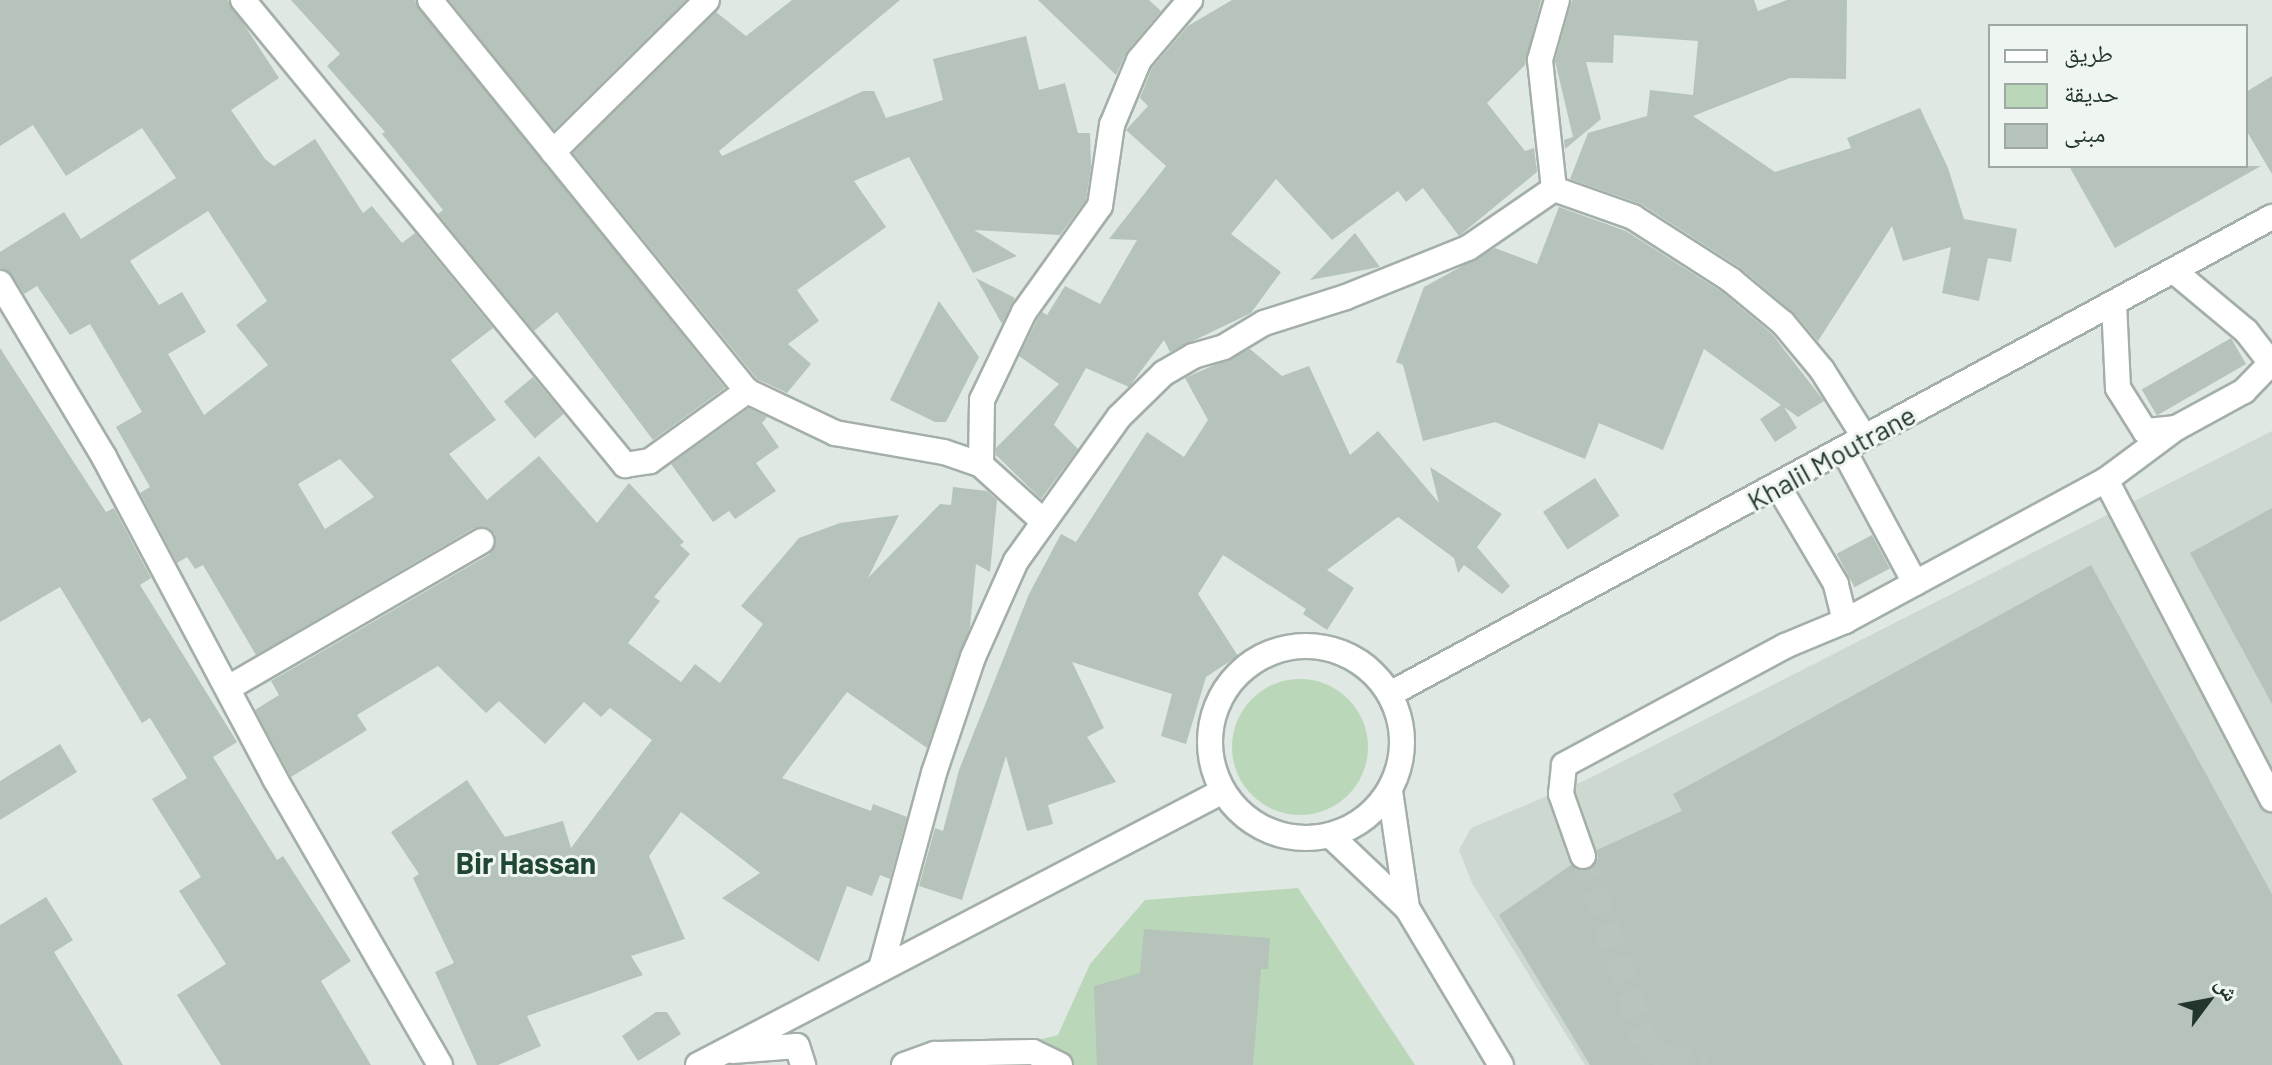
<!DOCTYPE html>
<html>
<head>
<meta charset="utf-8">
<style>
  body { margin:0 }
  #map { position:relative; width:2272px; height:1065px; overflow:hidden; background:#dfe8e2; font-family:Barlow,"Noto Naskh Arabic",sans-serif }
  div>[style] { position:absolute }
  [style*='--x'] { left:calc(var(--x)*1px); top:calc(var(--y)*1px); width:calc(var(--w)*1px); rotate:calc(var(--a)*1deg) }
  .built>* { inset:0; background:#cdd8d0 }
  .green>* { inset:0; background:#bad7ba }
  .round { border-radius:50% }
  .building>* { inset:0; background:#b5c3ba; transform-origin:0 0 }
  .minor-tunnel>* { height:24px; margin-top:-12px; transform-origin:0; background:repeating-linear-gradient(90deg,#b9c4be 0 24px,transparent 0 36px) }
  .roads { filter:drop-shadow(2px 0 #a3afa8) drop-shadow(-2px 0 #a3afa8) drop-shadow(0 2px #a3afa8) drop-shadow(0 -2px #a3afa8) }
  .minor>* { height:24px; margin:-12px; padding:0 12px; transform-origin:12px; border-radius:12px; background:#fff }
  .minor>.ring { margin:-12px; padding:0; box-sizing:content-box; background:none; border:24px solid #fff; border-radius:50% }
  span { translate:-50% -50%; white-space:nowrap; text-align:center; line-height:1.15; -webkit-text-stroke:6px #eff5f0; paint-order:stroke }
  .street-label { font-size:28px; color:#22362c }
  .neighbourhood-label { font-size:30px; color:#204634; font-weight:700 }
  .legend { position:absolute; left:1988px; top:24px; width:260px; height:144px; box-sizing:border-box; background:#eff5f0; border:2px solid #9da9a2; margin:0; padding:10px 14px; list-style:none; font-size:24px; color:#22362c }
  .legend li { display:flex; align-items:center; gap:16px; height:40px }
  .legend b { width:40px; border:2px solid #9da9a2 }
  .north { position:absolute; left:2168px; top:961px; width:80px; height:80px; -webkit-text-stroke:6px #eff5f0; paint-order:stroke; rotate:58deg; font-size:22px; font-weight:700; line-height:32px; text-align:center; color:#22362c }
  .north::after { content:''; display:block; margin:auto; width:28px; height:36px; background:#22362c; clip-path:polygon(50% 0,100% 100%,50% 72%,0 100%) }
</style>
</head>
<body>
<div id="map">
  <div class="built">
    <div style="clip-path:polygon(2272px 431px,2272px 1065px,1585px 1065px,1472px 883px,1459px 850px,1471px 828px,1588px 779px)"></div>
  </div>
  <div class="green">
    <div class="round" style="left:1232px;top:679px;width:136px;height:136px"></div>
    <div style="clip-path:polygon(1298px 888px,1415px 1065px,938px 1065px,1058px 1035px,1090px 964px,1145px 900px)"></div>
  </div>
  <div class="building">
    <div style="clip-path:polygon(evenodd,0 0,228px 0,279px 78px,231px 110px,265px 159px,274px 166px,315px 139px,363px 213px,372px 206px,402px 243px,415px 233px,493px 328px,451px 360px,496px 420px,449px 454px,487px 500px,539px 456px,597px 523px,629px 483px,684px 542px,680px 545px,690px 554px,654px 597px,660px 601px,628px 643px,681px 682px,695px 664px,720px 683px,763px 624px,741px 606px,799px 538px,840px 523px,899px 515px,868px 578px,940px 504px,951px 505px,953px 487px,987px 491px,997px 500px,990px 572px,976px 564px,970px 627px,927px 748px,847px 692px,782px 778px,871px 811px,873px 804px,907px 817px,890px 879px,880px 875px,872px 896px,847px 886px,819px 962px,722px 898px,760px 873px,681px 812px,649px 856px,685px 939px,631px 956px,643px 975px,527px 1016px,541px 1046px,498px 1065px,477px 1065px,435px 972px,454px 963px,413px 878px,419px 874px,391px 832px,467px 780px,505px 837px,563px 821px,571px 848px,652px 740px,610px 708px,601px 717px,584px 702px,545px 744px,499px 701px,486px 713px,438px 666px,357px 715px,367px 730px,291px 777px,255px 710px,279px 695px,271px 681px,490px 554px,495px 534px,489px 528px,474px 528px,256px 655px,203px 565px,195px 569px,187px 557px,177px 563px,140px 493px,150px 487px,116px 427px,142px 412px,90px 324px,70px 335px,37px 286px,24px 294px,12px 275px,0 268px,0 252px,64px 212px,81px 239px,176px 178px,142px 128px,66px 176px,33px 125px,0 146px,0 0,208px 211px,267px 301px,236px 325px,268px 365px,204px 415px,168px 354px,206px 332px,182px 292px,159px 305px,130px 261px,208px 211px,0 0,340px 459px,374px 497px,325px 529px,298px 484px,340px 459px)"></div>
    <div style="clip-path:polygon(291px 0,415px 0,725px 388px,653px 440px,557px 312px,534px 331px,438px 214px,443px 210px,382px 134px,385px 132px,327px 66px,340px 54px)"></div>
    <div style="clip-path:polygon(449px 0,686px 0,554px 130px)"></div>
    <div style="clip-path:polygon(792px 0,900px 0,719px 151px,722px 156px,863px 91px,874px 91px,886px 118px,943px 100px,933px 59px,1026px 36px,1039px 90px,1065px 83px,1078px 133px,1090px 133px,1091px 167px,1086px 200px,1060px 235px,974px 230px,1017px 256px,973px 273px,909px 157px,854px 181px,886px 227px,797px 290px,819px 321px,788px 344px,811px 364px,787px 393px,757px 379px,573px 153px,716px 12px,746px 36px)"></div>
    <div style="clip-path:polygon(1038px 0,1149px 0,1161px 11px,1127px 51px,1116px 75px)"></div>
    <div style="clip-path:polygon(1232px 0,1541px 0,1525px 65px,1487px 103px,1525px 151px,1534px 148px,1537px 172px,1459px 236px,1423px 188px,1406px 202px,1398px 191px,1332px 240px,1276px 179px,1231px 234px,1281px 272px,1251px 313px,1170px 352px,1164px 340px,1129px 387px,1086px 368px,1054px 425px,1078px 449px,1041px 499px,996px 455px,996px 448px,1059px 384px,1019px 356px,1037px 320px,1042px 312px,1047px 315px,1065px 286px,1100px 304px,1137px 240px,1109px 239px,1166px 166px,1126px 130px,1148px 106px,1140px 98px,1152px 68px,1188px 26px)"></div>
    <div style="clip-path:polygon(1572px 0,1754px 0,1758px 11px,1787px 0,1847px 0,1846px 79px,1790px 78px,1693px 116px,1775px 172px,1851px 148px,1847px 138px,1920px 108px,1948px 168px,1964px 219px,2017px 229px,2011px 262px,1988px 258px,1979px 301px,1942px 293px,1951px 247px,1903px 261px,1892px 226px,1818px 341px,1793px 312px,1739px 267px,1641px 204px,1570px 179px,1588px 133px,1647px 116px,1650px 90px,1693px 95px,1698px 41px,1614px 35px,1613px 63px,1586px 62px,1601px 119px,1565px 149px,1564px 140px,1573px 137px,1555px 61px)"></div>
    <div style="clip-path:polygon(2272px 76px,2272px 174px,2246px 130px,2246px 92px)"></div>
    <div style="clip-path:polygon(2069px 166px,2261px 166px,2115px 248px)"></div>
    <div style="clip-path:polygon(1559px 207px,1626px 231px,1722px 292px,1772px 334px,1824px 401px,1798px 417px,1784px 407px,1797px 428px,1775px 442px,1760px 419px,1781px 405px,1704px 349px,1663px 450px,1599px 423px,1585px 459px,1495px 422px,1423px 441px,1403px 365px,1396px 362px,1424px 287px,1495px 248px,1537px 264px)"></div>
    <div style="clip-path:polygon(1355px 233px,1380px 267px,1310px 280px)"></div>
    <div style="clip-path:polygon(976px 278px,1015px 298px,1002px 324px)"></div>
    <div style="clip-path:polygon(939px 301px,979px 357px,946px 422px,935px 422px,890px 400px)"></div>
    <div style="left:2231px;top:338px;width:30px;height:103px;rotate:60deg"></div>
    <div style="clip-path:polygon(0 348px,106px 512px,114px 508px,151px 578px,140px 585px,237px 742px,213px 757px,277px 860px,283px 856px,351px 961px,321px 981px,371px 1065px,221px 1065px,177px 995px,226px 964px,179px 891px,201px 877px,152px 799px,187px 778px,150px 718px,142px 723px,60px 587px,0 622px)"></div>
    <div style="clip-path:polygon(1250px 349px,1282px 376px,1309px 366px,1350px 455px,1378px 431px,1439px 503px,1430px 467px,1502px 514px,1477px 547px,1510px 586px,1502px 594px,1464px 565px,1458px 573px,1454px 558px,1398px 517px,1327px 570px,1354px 588px,1327px 630px,1303px 614px,1306px 609px,1223px 555px,1198px 594px,1238px 656px,1206px 677px,1186px 744px,1161px 736px,1172px 694px,1072px 662px,1104px 728px,1087px 737px,1116px 782px,1048px 805px,1053px 824px,1027px 831px,1006px 756px,962px 900px,919px 886px,935px 828px,943px 831px,959px 770px,1029px 594px,1061px 534px,1076px 542px,1147px 432px,1184px 457px,1208px 420px,1185px 378px)"></div>
    <div style="left:533px;top:377px;width:48px;height:38px;rotate:50deg"></div>
    <div style="clip-path:polygon(749px 408px,767px 417px,762px 423px,779px 447px,756px 463px,776px 491px,735px 519px,729px 511px,713px 522px,671px 464px)"></div>
    <div style="left:1595px;top:478px;width:45px;height:62px;rotate:57deg"></div>
    <div style="clip-path:polygon(2272px 508px,2272px 704px,2190px 553px)"></div>
    <div style="left:1872px;top:535px;width:38px;height:40px;rotate:62deg"></div>
    <div style="clip-path:polygon(2091px 565px,2272px 894px,2272px 1065px,1590px 1065px,1499px 915px,1571px 865px,1589px 870px,1598px 859px,1597px 850px,1682px 811px,1673px 794px)"></div>
    <div style="clip-path:polygon(60px 744px,77px 772px,0 820px,0 781px)"></div>
    <div style="clip-path:polygon(46px 897px,73px 940px,54px 952px,123px 1065px,0 1065px,0 925px)"></div>
    <div style="clip-path:polygon(1144px 929px,1270px 938px,1268px 969px,1261px 969px,1253px 1065px,1097px 1065px,1094px 986px,1140px 973px)"></div>
    <div style="clip-path:polygon(656px 1012px,667px 1012px,681px 1034px,638px 1061px,622px 1036px)"></div>
  </div>
  <div class="minor-tunnel">
    <div style="--x:1583;--y:856;--w:198;--a:71.5"></div>
    <div style="--x:1646;--y:1044;--w:24;--a:36"></div>
    <div style="--x:1665;--y:1058;--w:40;--a:10"></div>
  </div>
  <div class="roads">
    <div class="minor">
      <div style="--x:243;--y:0;--w:602;--a:50.6"></div>
      <div style="--x:625;--y:465;--w:25;--a:-9"></div>
      <div style="--x:650;--y:461;--w:120;--a:-35.8"></div>
      <div style="--x:430;--y:0;--w:503;--a:50.97"></div>
      <div style="--x:747;--y:391;--w:98;--a:25.5"></div>
      <div style="--x:835;--y:433;--w:111;--a:9.9"></div>
      <div style="--x:944;--y:452;--w:39;--a:19"></div>
      <div style="--x:553;--y:152;--w:216;--a:-44.6"></div>
      <div style="--x:1554;--y:189;--w:130;--a:-96.2"></div>
      <div style="--x:1540;--y:60;--w:62;--a:-74.2"></div>
      <div style="--x:2174;--y:271;--w:94;--a:39.8"></div>
      <div style="--x:2246;--y:331;--w:41;--a:52"></div>
      <div style="--x:2271;--y:363;--w:39;--a:134"></div>
      <div style="--x:2244;--y:391;--w:77;--a:151.4"></div>
      <div style="--x:0;--y:283;--w:203;--a:59.1"></div>
      <div style="--x:104;--y:457;--w:365;--a:62"></div>
      <div style="--x:275;--y:779;--w:330;--a:60"></div>
      <div style="--x:1844;--y:451;--w:150;--a:61.7"></div>
      <div style="--x:2106;--y:480;--w:87;--a:-36.6"></div>
      <div style="--x:2176;--y:428;--w:31;--a:174"></div>
      <div style="--x:2145;--y:431;--w:51;--a:-122.1"></div>
      <div style="--x:2118;--y:388;--w:85;--a:-92.7"></div>
      <div style="--x:1043;--y:521;--w:84;--a:-137.9"></div>
      <div style="--x:981;--y:465;--w:65;--a:-89.1"></div>
      <div style="--x:982;--y:400;--w:98;--a:-64.5"></div>
      <div style="--x:1024;--y:312;--w:130;--a:-54.4"></div>
      <div style="--x:1100;--y:206;--w:82;--a:-81.6"></div>
      <div style="--x:1112;--y:125;--w:70;--a:-67.4"></div>
      <div style="--x:1139;--y:60;--w:79;--a:-49.6"></div>
      <div style="--x:1845;--y:621;--w:297;--a:-28.4"></div>
      <div style="--x:2106;--y:480;--w:360;--a:62.5"></div>
      <div class="ring" style="left:1210px;top:646px;width:168px;height:168px"></div>
      <div style="--x:228;--y:688;--w:293;--a:-30.1"></div>
      <div style="--x:1390;--y:694;--w:1003;--a:-28.41"></div>
      <div style="--x:1390;--y:791;--w:118;--a:81.7"></div>
      <div style="--x:1330;--y:835;--w:106;--a:43.5"></div>
      <div style="--x:1407;--y:908;--w:183;--a:59.1"></div>
      <div style="--x:1583;--y:856;--w:66;--a:-109.5"></div>
      <div style="--x:1561;--y:794;--w:29;--a:-84"></div>
      <div style="--x:1564;--y:765;--w:251;--a:-28.3"></div>
      <div style="--x:1785;--y:646;--w:65;--a:-22.6"></div>
      <div style="--x:1845;--y:621;--w:38;--a:-104"></div>
      <div style="--x:1836;--y:584;--w:114;--a:-120.6"></div>
      <div style="--x:881;--y:968;--w:202;--a:-74.8"></div>
      <div style="--x:934;--y:773;--w:122;--a:-71.4"></div>
      <div style="--x:973;--y:657;--w:105;--a:-65.9"></div>
      <div style="--x:1016;--y:561;--w:177;--a:-54.4"></div>
      <div style="--x:1119;--y:417;--w:63;--a:-44.4"></div>
      <div style="--x:1164;--y:373;--w:34;--a:-30"></div>
      <div style="--x:1193;--y:356;--w:32;--a:-16"></div>
      <div style="--x:1224;--y:347;--w:47;--a:-31"></div>
      <div style="--x:1264;--y:323;--w:86;--a:-17.6"></div>
      <div style="--x:1346;--y:297;--w:131;--a:-21.9"></div>
      <div style="--x:1468;--y:248;--w:104;--a:-34.5"></div>
      <div style="--x:1554;--y:189;--w:84;--a:19.5"></div>
      <div style="--x:1633;--y:217;--w:117;--a:32.7"></div>
      <div style="--x:1731;--y:280;--w:67;--a:39.6"></div>
      <div style="--x:1783;--y:323;--w:61;--a:50.3"></div>
      <div style="--x:1822;--y:370;--w:80;--a:57.7"></div>
      <div style="--x:732;--y:1051;--w:65;--a:-4.4"></div>
      <div style="--x:797;--y:1046;--w:20;--a:72"></div>
      <div style="--x:698;--y:1065;--w:592;--a:-27.56"></div>
      <div style="--x:904;--y:1065;--w:33;--a:-20"></div>
      <div style="--x:935;--y:1054;--w:98;--a:-1.2"></div>
      <div style="--x:1033;--y:1052;--w:30;--a:26"></div>
    </div>
  </div>
  <div class="street-label">
    <span style="left:1831px;top:457px;rotate:-29deg">Khalil Moutrane</span>
  </div>
  <div class="neighbourhood-label">
    <span style="left:526px;top:862px">Bir Hassan</span>
  </div>
  <ul class="legend">
  <li><b style="height:10px;background:#fff"></b>طريق</li>
  <li><b style="height:22px;background:#bad7ba"></b>حديقة</li>
  <li><b style="height:22px;background:#b5c3ba"></b>مبنى</li>
  </ul>
  <div class="north">ش</div>
</div>
</body>
</html>
